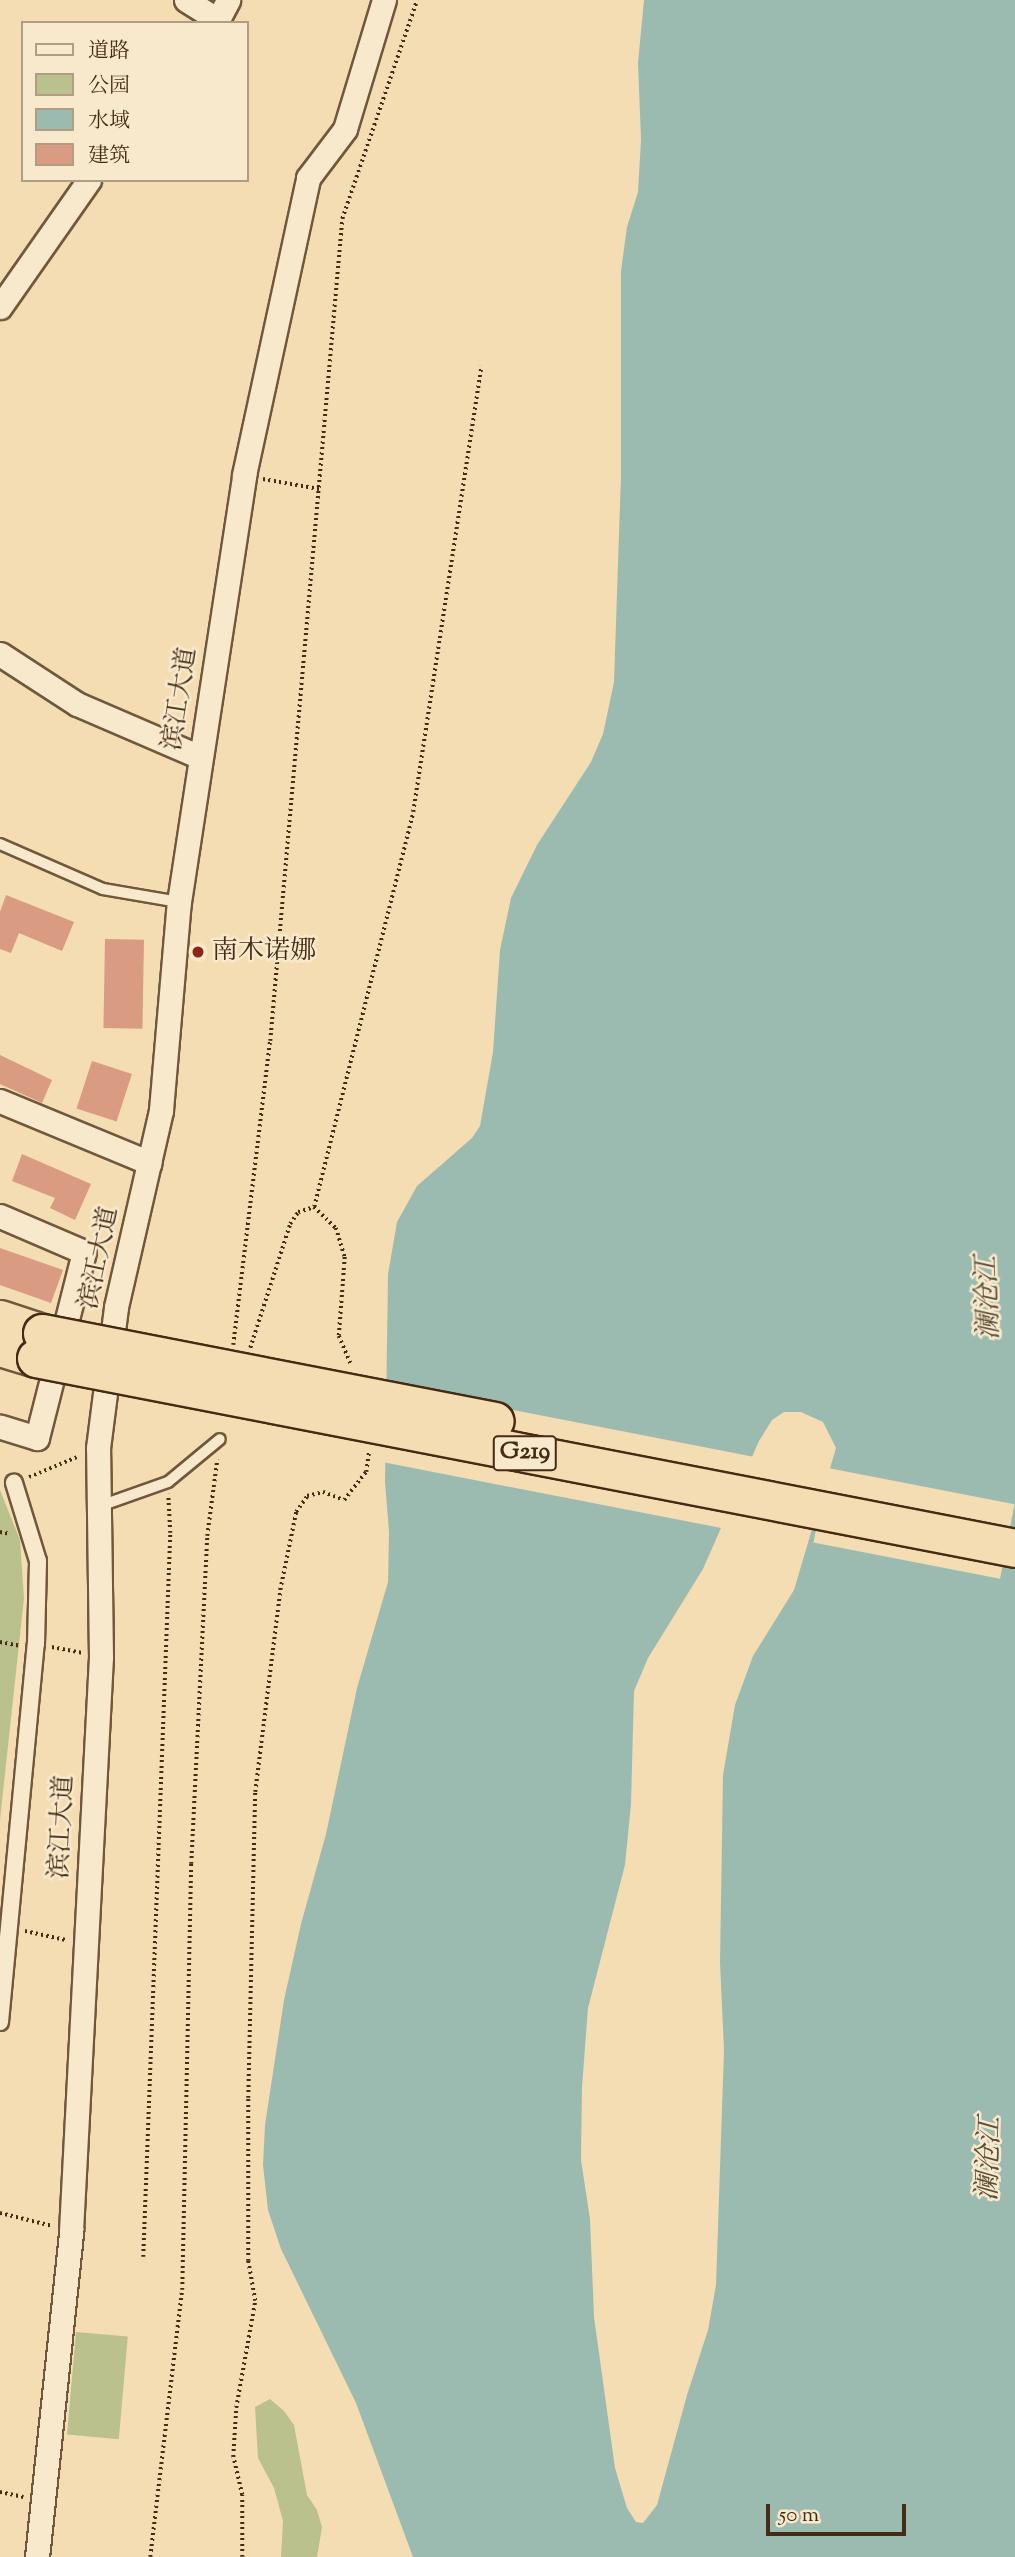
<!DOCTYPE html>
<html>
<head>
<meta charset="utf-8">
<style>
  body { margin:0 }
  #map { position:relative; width:1015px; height:2557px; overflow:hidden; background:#f4ddb2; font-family:"Sorts Mill Goudy","Noto Serif SC",serif }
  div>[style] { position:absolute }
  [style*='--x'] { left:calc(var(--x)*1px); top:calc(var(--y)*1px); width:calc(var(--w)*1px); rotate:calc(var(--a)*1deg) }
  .green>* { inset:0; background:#bbc18c; transform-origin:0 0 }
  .water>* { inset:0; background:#9cbbb0 }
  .pier>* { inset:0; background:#f4ddb2; transform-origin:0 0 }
  .building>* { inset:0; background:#d99b81; transform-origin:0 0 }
  .path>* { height:3.5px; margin-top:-1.75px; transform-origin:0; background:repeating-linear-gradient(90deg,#452a14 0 2px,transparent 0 5.5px) }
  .roads { filter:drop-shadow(2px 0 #71573c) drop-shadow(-2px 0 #71573c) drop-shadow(0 2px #71573c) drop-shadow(0 -2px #71573c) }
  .service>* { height:10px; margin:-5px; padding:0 5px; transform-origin:5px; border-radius:5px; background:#f8e9cd }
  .pedestrian>* { height:16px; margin:-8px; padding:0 8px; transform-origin:8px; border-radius:8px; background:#f8e9cd }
  .minor>* { height:23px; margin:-11.5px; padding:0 11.5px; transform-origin:11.5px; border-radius:11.5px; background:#f8e9cd }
  .trunk>* { height:37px; margin:-18.5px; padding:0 18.5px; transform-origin:18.5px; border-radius:18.5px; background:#f4ddb2 }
  .bridges { filter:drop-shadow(2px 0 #452a14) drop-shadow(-2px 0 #452a14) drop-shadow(0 2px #452a14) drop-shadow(0 -2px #452a14) }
  .trunk-bridge>* { height:37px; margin:-18.5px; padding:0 18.5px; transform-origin:18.5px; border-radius:18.5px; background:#f4ddb2 }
  .dots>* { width:19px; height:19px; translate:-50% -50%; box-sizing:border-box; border:4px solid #f8e9cd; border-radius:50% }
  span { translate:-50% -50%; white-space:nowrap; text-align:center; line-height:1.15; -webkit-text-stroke:5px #f8e9cd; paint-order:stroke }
  .shield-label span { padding:2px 5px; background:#f8e9cd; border:2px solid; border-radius:5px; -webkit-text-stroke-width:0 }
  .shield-label { font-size:24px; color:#452a14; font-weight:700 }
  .street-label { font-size:26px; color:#452a14 }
  .poi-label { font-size:26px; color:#452a14 }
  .left { translate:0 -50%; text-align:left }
  .water-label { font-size:28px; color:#5b4e3b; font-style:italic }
  .legend { position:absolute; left:21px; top:21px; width:228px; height:161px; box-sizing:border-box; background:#f8e9cd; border:2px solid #b09d83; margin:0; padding:9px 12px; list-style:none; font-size:21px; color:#452a14 }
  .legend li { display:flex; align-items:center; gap:14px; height:35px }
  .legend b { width:35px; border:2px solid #b09d83 }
  .scale { position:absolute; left:766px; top:2504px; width:140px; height:32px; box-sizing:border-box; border:4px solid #452a14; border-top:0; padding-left:9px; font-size:21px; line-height:24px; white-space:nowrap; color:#452a14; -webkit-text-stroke:5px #f8e9cd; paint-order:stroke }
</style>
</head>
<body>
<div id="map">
  <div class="green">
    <div style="clip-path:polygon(0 1490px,20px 1540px,24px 1598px,0 1820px)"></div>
    <div style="left:76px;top:2332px;width:52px;height:103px;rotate:5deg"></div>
    <div style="clip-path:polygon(270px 2399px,284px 2411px,294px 2425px,307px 2495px,317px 2510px,322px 2527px,317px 2557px,281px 2557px,283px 2521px,274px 2488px,258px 2458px,255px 2407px)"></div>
  </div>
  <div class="water">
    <div style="clip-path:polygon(evenodd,644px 0,1015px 0,1015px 2557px,413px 2557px,356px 2403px,281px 2249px,268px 2210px,263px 2165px,265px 2125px,284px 2000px,301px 1924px,326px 1834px,357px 1688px,388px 1582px,389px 1532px,385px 1482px,388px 1274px,397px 1222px,417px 1186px,472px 1138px,480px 1126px,493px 1052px,500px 950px,511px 898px,537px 845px,591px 762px,603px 734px,614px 682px,621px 475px,621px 271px,627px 227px,638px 192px,641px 140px,638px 63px,644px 0,784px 1412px,801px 1412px,823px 1422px,836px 1448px,794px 1590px,753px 1656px,735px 1705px,723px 1775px,720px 1963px,724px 2050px,716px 2285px,708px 2330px,687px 2395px,657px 2505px,643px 2523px,636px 2522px,627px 2508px,615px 2468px,594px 2317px,590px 2219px,581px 2160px,582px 2087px,588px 2008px,625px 1865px,631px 1804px,634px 1691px,648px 1658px,703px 1569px,759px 1441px,772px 1420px,784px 1412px)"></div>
  </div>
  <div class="pier">
    <div style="left:384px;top:1385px;width:379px;height:76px;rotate:11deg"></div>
    <div style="left:828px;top:1468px;width:190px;height:76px;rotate:11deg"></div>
  </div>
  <div class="building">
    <div style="clip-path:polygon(6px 895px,74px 922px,62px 951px,19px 933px,11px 953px,0 949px,0 912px)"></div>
    <div style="left:105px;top:939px;width:39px;height:89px;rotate:1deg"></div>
    <div style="clip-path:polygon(0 1055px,52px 1080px,42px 1103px,0 1084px)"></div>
    <div style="left:92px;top:1061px;width:42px;height:50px;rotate:18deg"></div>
    <div style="clip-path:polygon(22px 1154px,91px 1184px,75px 1220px,50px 1208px,55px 1198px,12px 1181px)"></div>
    <div style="clip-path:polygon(0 1248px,63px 1270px,51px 1303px,0 1285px)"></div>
  </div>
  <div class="path">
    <div style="--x:263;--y:479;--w:57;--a:10.1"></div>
    <div style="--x:314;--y:1207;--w:30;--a:44"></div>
    <div style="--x:336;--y:1228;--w:30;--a:73"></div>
    <div style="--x:345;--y:1257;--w:79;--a:94.3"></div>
    <div style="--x:339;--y:1336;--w:30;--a:67"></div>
    <div style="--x:233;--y:1345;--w:306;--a:-83.1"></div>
    <div style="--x:270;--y:1041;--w:825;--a:-84.99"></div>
    <div style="--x:342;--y:219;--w:231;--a:-71.1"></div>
    <div style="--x:250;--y:1348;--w:130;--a:-72.1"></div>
    <div style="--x:290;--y:1224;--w:14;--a:-56"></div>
    <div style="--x:298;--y:1212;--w:17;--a:-17"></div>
    <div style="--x:314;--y:1207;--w:407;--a:-75.9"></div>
    <div style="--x:413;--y:812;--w:451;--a:-81.3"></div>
    <div style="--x:29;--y:1477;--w:52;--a:-22.6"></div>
    <div style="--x:0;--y:1532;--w:11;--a:10"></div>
    <div style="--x:0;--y:1642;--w:20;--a:11"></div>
    <div style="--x:52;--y:1647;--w:31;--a:11"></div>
    <div style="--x:25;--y:1931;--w:42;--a:12.4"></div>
    <div style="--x:0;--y:2213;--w:54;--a:14"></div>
    <div style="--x:143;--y:2257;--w:725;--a:-87.86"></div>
    <div style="--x:170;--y:1533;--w:39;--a:-93"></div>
    <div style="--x:0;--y:2492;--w:24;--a:12"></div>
    <div style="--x:150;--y:2557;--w:269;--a:-83.2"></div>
    <div style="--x:182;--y:2290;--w:426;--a:-88.8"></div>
    <div style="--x:191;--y:1864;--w:328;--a:-87.2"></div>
    <div style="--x:207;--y:1536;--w:77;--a:-82.5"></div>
    <div style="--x:242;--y:2557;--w:62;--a:-90"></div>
    <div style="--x:242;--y:2495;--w:39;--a:-103"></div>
    <div style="--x:233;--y:2457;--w:49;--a:-86.5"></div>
    <div style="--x:236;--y:2408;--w:109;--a:-79.9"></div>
    <div style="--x:255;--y:2301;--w:41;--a:-99.9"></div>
    <div style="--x:248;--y:2261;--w:163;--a:-90"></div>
    <div style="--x:248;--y:2098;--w:306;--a:-88.7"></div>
    <div style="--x:255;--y:1792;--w:204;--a:-82.9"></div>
    <div style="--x:280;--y:1590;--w:80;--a:-78.4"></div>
    <div style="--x:296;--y:1512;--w:19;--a:-55"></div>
    <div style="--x:307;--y:1496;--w:16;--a:-14"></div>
    <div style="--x:323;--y:1492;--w:22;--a:21"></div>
    <div style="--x:344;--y:1500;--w:36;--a:-52"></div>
    <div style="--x:366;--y:1472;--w:21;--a:-82"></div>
  </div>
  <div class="roads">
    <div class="service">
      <div style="--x:0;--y:844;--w:112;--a:23.6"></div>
      <div style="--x:103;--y:889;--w:77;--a:9.7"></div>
      <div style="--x:100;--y:1506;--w:72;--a:-19.4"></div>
      <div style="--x:168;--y:1482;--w:67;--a:-39.6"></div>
    </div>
    <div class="pedestrian">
      <div style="--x:0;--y:2022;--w:380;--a:-84.6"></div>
      <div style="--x:36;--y:1644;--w:83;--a:-88.6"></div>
      <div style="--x:38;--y:1561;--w:82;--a:-107.1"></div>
    </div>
    <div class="minor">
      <div style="--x:186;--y:0;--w:38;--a:32"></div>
      <div style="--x:216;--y:23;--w:26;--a:-62"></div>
      <div style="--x:0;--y:307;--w:155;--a:-55"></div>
      <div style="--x:0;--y:654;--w:92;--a:33"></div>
      <div style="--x:77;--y:704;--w:134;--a:23.3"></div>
      <div style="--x:0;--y:1101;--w:162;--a:22.5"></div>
      <div style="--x:0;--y:1216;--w:91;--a:23.2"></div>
      <div style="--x:84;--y:1252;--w:192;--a:104.2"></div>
      <div style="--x:37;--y:1438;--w:39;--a:-163"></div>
      <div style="--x:37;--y:2557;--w:328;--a:-84"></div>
      <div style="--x:71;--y:2231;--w:575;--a:-87.01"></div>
      <div style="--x:101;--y:1657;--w:209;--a:-90.8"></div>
      <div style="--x:98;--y:1448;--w:142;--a:-82.7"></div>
      <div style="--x:116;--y:1307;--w:202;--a:-77.1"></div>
      <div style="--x:161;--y:1110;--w:209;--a:-85.1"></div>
      <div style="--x:179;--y:902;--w:432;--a:-81.3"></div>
      <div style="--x:244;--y:475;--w:304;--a:-77.8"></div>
      <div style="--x:308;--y:178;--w:61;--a:-52.9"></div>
      <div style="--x:345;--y:129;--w:135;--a:-73.2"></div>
    </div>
    <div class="trunk">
      <div style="--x:0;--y:1319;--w:44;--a:18.4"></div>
      <div style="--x:0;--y:1347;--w:38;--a:17"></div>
    </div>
  </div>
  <div class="bridges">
    <div class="trunk-bridge">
      <div style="--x:42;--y:1333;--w:461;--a:11"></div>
      <div style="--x:36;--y:1358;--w:997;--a:10.98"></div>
    </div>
  </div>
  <div class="dots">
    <div style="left:198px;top:952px;background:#8f2418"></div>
  </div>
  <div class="shield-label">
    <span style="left:525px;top:1453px">G219</span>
  </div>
  <div class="street-label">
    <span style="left:181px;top:699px;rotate:-81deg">滨江大道</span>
    <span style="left:100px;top:1258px;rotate:-78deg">滨江大道</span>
    <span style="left:63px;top:1827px;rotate:-87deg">滨江大道</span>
  </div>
  <div class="poi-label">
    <span class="left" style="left:212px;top:952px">南木诺娜</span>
  </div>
  <div class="water-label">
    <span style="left:989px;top:1298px;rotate:-92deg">澜沧江</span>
    <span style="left:990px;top:2159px;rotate:-88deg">澜沧江</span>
  </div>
  <ul class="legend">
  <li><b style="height:9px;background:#f8e9cd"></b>道路</li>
  <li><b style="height:19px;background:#bbc18c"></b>公园</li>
  <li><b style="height:19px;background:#9cbbb0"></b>水域</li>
  <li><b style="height:19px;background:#d99b81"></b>建筑</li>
  </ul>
  <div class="scale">50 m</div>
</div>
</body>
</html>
